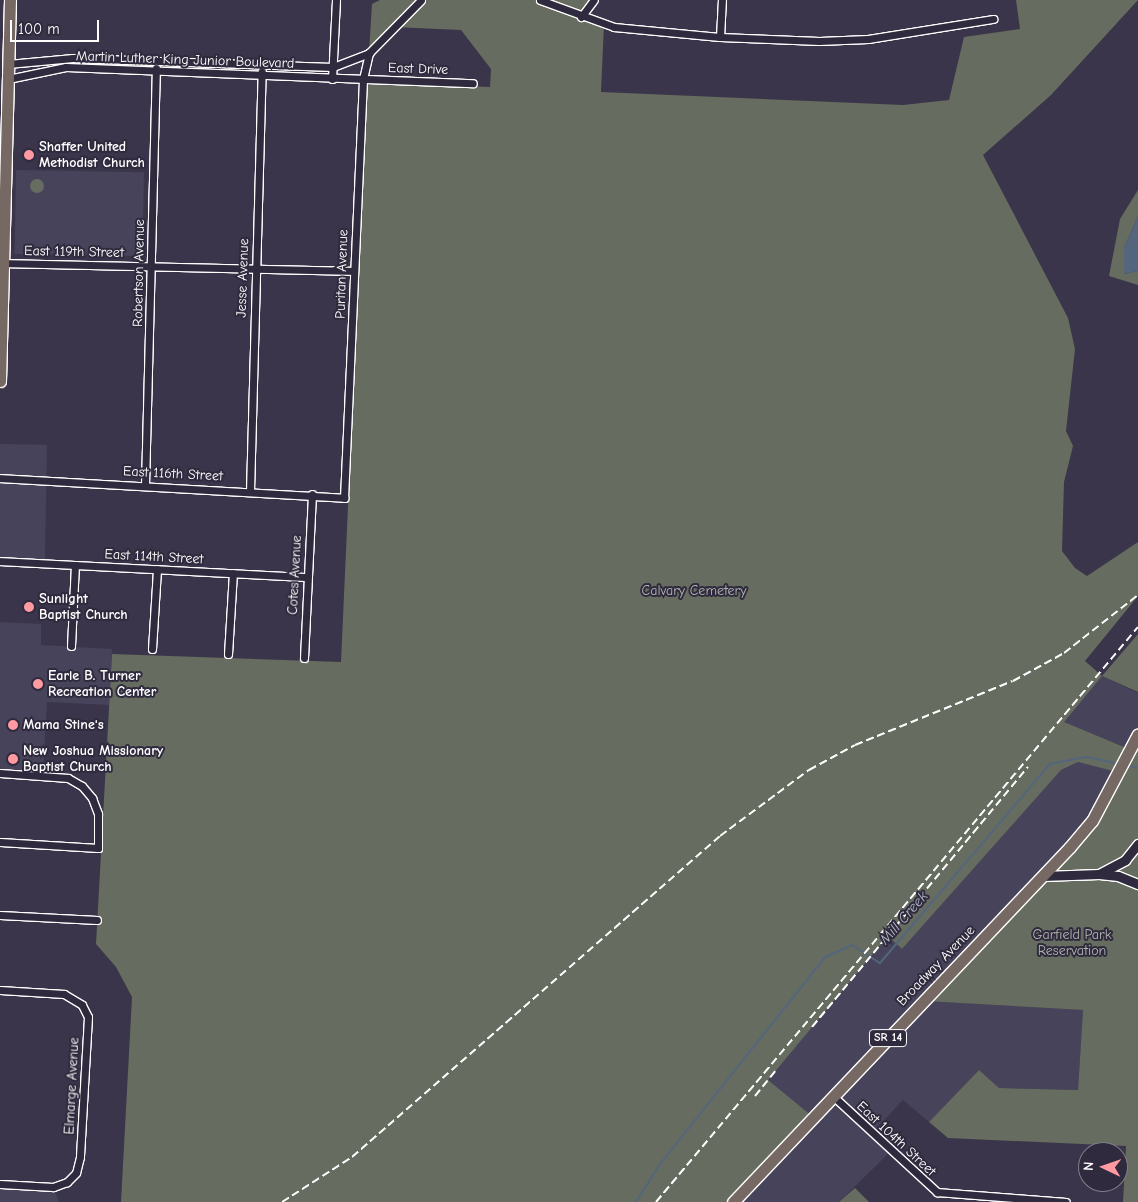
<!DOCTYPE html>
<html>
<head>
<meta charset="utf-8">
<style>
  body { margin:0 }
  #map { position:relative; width:1138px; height:1202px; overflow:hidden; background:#3a354a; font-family:"Comic Neue",sans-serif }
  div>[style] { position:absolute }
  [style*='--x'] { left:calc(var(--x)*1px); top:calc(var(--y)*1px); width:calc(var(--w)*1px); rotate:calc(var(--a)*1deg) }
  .built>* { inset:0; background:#47435a; transform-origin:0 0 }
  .green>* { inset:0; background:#666c5f }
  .round { border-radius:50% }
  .water>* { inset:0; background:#53667e }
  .stream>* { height:2px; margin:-1px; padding:0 1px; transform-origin:1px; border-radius:1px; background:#53667e }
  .roads { filter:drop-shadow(1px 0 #fff) drop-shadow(-1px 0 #fff) drop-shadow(0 1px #fff) drop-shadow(0 -1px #fff) }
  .minor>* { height:7px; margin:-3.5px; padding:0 3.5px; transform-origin:3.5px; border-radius:3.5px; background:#2f2a3d }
  .tertiary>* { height:9px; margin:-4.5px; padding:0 4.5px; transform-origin:4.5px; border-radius:4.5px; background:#2f2a3d }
  .primary>* { height:11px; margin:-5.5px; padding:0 5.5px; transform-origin:5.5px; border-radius:5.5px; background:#766964 }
  .rail>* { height:2px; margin-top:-1px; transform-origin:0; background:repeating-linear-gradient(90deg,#fff 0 8px,transparent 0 12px) }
  .dots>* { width:14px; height:14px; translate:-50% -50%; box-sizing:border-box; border:2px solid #2f2a3d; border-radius:50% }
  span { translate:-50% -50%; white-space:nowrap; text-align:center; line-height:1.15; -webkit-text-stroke:4px #2f2a3d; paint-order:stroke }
  .shield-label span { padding:1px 4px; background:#2f2a3d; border:1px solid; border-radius:4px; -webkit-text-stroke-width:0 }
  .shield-label { font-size:12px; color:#fff; font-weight:700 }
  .street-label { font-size:14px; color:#fff }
  .poi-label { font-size:14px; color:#fff; font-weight:700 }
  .left { translate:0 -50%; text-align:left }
  .park-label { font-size:14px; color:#b2b6af }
  .water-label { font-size:15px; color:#b2bac5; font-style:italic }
  .north { position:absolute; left:1078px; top:1142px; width:50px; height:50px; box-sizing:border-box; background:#2f2a3d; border:1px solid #827f8b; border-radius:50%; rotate:273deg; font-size:14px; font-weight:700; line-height:20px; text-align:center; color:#fff }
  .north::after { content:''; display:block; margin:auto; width:18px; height:22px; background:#ff9aa2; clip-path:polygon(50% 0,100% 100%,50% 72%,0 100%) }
  .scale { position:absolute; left:10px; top:20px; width:89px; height:22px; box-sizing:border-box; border:2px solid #fff; border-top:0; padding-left:6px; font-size:15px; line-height:18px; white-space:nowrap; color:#fff; -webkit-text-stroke:4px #2f2a3d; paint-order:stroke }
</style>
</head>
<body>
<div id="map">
  <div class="built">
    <div style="left:16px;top:170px;width:128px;height:84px;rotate:1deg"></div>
    <div style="left:0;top:444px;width:47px;height:117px;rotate:1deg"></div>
    <div style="clip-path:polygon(0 622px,41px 624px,41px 645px,112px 649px,109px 705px,47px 702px,43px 775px,0 773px)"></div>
    <div style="clip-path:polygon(1102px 676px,1138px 693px,1138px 733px,1130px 749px,1063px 722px)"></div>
    <div style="clip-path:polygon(1078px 762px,1118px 772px,1092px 821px,925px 1001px,1083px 1010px,1078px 1090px,999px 1088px,979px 1070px,929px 1122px,903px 1100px,872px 1133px,891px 1151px,839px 1202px,733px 1202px,694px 1162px,886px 934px,902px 949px,1061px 770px)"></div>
    <div style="clip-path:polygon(0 1184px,53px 1187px,59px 1202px,0 1202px)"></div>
  </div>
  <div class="green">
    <div style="clip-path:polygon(380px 0,594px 0,582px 17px,604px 24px,601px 92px,903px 105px,949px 100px,964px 37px,1020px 29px,1016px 0,1138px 0,1051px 95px,983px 155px,1068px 318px,1075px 349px,1066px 431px,1073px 446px,1064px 482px,1062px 551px,1075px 568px,1087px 576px,1138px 542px,1138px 596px,1085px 661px,1102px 676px,1138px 634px,1138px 692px,1102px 676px,1064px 722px,1129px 749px,1138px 732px,1138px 1202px,1123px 1202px,1126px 1146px,948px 1138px,929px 1122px,979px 1070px,999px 1088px,1078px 1090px,1083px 1010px,924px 1001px,1070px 849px,1117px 772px,1078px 762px,1061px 770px,902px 949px,888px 936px,768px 1080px,813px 1117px,733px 1202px,121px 1202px,132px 997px,116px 967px,96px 944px,112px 654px,341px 662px,367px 82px,490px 87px,491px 69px,461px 30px,394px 27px,369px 53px,372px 4px)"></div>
    <div class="round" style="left:30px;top:179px;width:14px;height:14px"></div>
    <div style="clip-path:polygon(1138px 190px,1138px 216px,1124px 248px,1124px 274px,1138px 271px,1138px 285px,1109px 276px,1120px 219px)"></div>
    <div style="clip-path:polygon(855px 1188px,869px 1202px,839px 1202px)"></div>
  </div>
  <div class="water">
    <div style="clip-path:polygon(1138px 216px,1138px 271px,1124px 274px,1124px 248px)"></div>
  </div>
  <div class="stream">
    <div style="--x:1126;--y:765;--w:12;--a:14"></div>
    <div style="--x:636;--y:1202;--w:45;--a:-57.7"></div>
    <div style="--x:660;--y:1164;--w:265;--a:-51.4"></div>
    <div style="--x:825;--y:957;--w:30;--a:-24"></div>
    <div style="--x:852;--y:945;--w:33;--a:33"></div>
    <div style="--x:880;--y:963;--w:262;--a:-49.5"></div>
    <div style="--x:1050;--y:764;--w:38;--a:-11"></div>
    <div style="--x:1087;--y:757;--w:33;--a:12"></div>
  </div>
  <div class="roads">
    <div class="minor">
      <div style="--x:540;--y:0;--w:79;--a:20"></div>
      <div style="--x:614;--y:27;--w:106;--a:5.4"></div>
      <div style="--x:720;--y:37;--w:99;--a:2.3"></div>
      <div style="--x:819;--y:41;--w:49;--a:-2.3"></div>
      <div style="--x:868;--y:39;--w:127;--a:-9.1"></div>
      <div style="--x:581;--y:17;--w:21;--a:-53"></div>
      <div style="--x:720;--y:37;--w:37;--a:-87"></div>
      <div style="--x:8;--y:64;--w:65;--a:-5.3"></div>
      <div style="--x:73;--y:58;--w:260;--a:2"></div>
      <div style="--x:333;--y:67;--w:39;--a:-21"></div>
      <div style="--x:369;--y:53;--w:74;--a:-45.5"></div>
      <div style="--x:8;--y:79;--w:59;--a:-11.7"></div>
      <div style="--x:66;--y:67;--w:407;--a:2.3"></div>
      <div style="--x:332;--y:79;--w:79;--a:-87.1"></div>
      <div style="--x:3;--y:263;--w:351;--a:1.3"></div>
      <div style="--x:0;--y:478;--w:345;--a:3.3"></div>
      <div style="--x:344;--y:498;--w:419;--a:-87.4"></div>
      <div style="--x:363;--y:79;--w:27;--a:-77"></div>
      <div style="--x:145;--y:485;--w:417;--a:-88.5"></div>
      <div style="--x:250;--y:491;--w:420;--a:-88.4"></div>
      <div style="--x:0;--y:561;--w:306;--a:3"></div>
      <div style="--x:71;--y:646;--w:81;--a:-87.2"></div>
      <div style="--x:152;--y:649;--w:80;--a:-86.4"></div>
      <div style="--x:228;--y:654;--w:81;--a:-86.5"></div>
      <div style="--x:304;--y:658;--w:164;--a:-87.2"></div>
      <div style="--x:0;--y:773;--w:68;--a:4.2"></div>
      <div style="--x:68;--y:778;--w:16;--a:30"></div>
      <div style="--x:82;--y:786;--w:16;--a:50"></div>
      <div style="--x:92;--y:798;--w:17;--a:69"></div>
      <div style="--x:98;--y:814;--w:34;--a:90"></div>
      <div style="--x:98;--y:848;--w:98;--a:-176.5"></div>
      <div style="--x:0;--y:915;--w:97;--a:3"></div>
      <div style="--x:0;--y:990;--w:64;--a:3.6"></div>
      <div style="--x:64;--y:994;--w:21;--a:31"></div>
      <div style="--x:82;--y:1005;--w:13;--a:63"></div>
      <div style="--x:88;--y:1017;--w:140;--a:93.3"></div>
      <div style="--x:80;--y:1157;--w:16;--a:104"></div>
      <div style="--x:76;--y:1173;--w:13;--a:135"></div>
      <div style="--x:67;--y:1182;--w:15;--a:160"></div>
      <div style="--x:53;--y:1187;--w:53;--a:-176.8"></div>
      <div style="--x:833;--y:1096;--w:142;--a:42.7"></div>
      <div style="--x:937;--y:1192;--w:129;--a:4.4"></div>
    </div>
    <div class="tertiary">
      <div style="--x:1099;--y:874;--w:30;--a:-28"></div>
      <div style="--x:1125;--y:860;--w:21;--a:-51"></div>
      <div style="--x:1043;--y:876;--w:56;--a:-2"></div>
      <div style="--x:1099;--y:874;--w:19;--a:6"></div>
      <div style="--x:1118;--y:876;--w:22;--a:22"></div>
    </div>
    <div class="primary">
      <div style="--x:0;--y:381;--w:381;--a:-88.5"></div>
      <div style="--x:733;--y:1202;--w:488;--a:-46.5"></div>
      <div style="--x:1069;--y:848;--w:35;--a:-50"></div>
      <div style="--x:1092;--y:821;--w:98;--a:-62.1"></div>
    </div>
  </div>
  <div class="rail">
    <div style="--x:812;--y:1027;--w:338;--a:-50.3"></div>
    <div style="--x:755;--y:1096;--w:35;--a:-51"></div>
    <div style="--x:282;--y:1202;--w:83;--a:-32.7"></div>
    <div style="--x:352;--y:1157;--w:488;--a:-41.1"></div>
    <div style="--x:720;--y:836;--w:111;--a:-36.6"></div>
    <div style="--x:809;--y:770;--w:52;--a:-28.5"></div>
    <div style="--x:855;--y:745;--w:170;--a:-22.1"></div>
    <div style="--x:1013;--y:681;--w:58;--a:-28.8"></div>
    <div style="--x:1064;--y:653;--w:94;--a:-38.1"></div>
    <div style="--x:656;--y:1202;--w:750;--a:-50.03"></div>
  </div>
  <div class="dots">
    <div style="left:29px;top:155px;background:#ff9aa2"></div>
    <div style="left:29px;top:607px;background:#ff9aa2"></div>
    <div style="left:38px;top:684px;background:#ff9aa2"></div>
    <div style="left:13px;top:725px;background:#ff9aa2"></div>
    <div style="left:13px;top:759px;background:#ff9aa2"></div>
  </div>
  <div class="shield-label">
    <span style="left:888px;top:1038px">SR 14</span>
  </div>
  <div class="street-label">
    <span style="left:185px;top:60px;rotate:2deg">Martin Luther King Junior Boulevard</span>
    <span style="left:418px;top:69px;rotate:2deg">East Drive</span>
    <span style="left:74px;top:252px;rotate:1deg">East 119th Street</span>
    <span style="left:139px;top:273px;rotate:-89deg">Robertson Avenue</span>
    <span style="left:342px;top:274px;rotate:-88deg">Puritan Avenue</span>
    <span style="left:243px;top:278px;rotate:-88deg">Jesse Avenue</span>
    <span style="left:173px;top:474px;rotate:3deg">East 116th Street</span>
    <span style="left:154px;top:557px;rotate:3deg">East 114th Street</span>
    <span style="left:295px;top:575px;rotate:-87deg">Cotes Avenue</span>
    <span style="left:936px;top:966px;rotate:-46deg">Broadway Avenue</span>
    <span style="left:72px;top:1086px;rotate:-87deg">Elmarge Avenue</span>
    <span style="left:896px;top:1139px;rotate:43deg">East 104th Street</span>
  </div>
  <div class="poi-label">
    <span class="left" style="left:39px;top:155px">Shaffer United<br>Methodist Church</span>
    <span class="left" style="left:39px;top:607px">Sunlight<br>Baptist Church</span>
    <span class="left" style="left:48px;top:684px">Earle B. Turner<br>Recreation Center</span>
    <span class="left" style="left:23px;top:725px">Mama Stine's</span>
    <span class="left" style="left:23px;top:759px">New Joshua Missionary<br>Baptist Church</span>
  </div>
  <div class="park-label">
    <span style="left:694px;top:591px">Calvary Cemetery</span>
    <span style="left:1072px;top:943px">Garfield Park<br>Reservation</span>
  </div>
  <div class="water-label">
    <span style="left:904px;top:918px;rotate:-49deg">Mill Creek</span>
  </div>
  <div class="north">N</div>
  <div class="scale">100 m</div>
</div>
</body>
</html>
